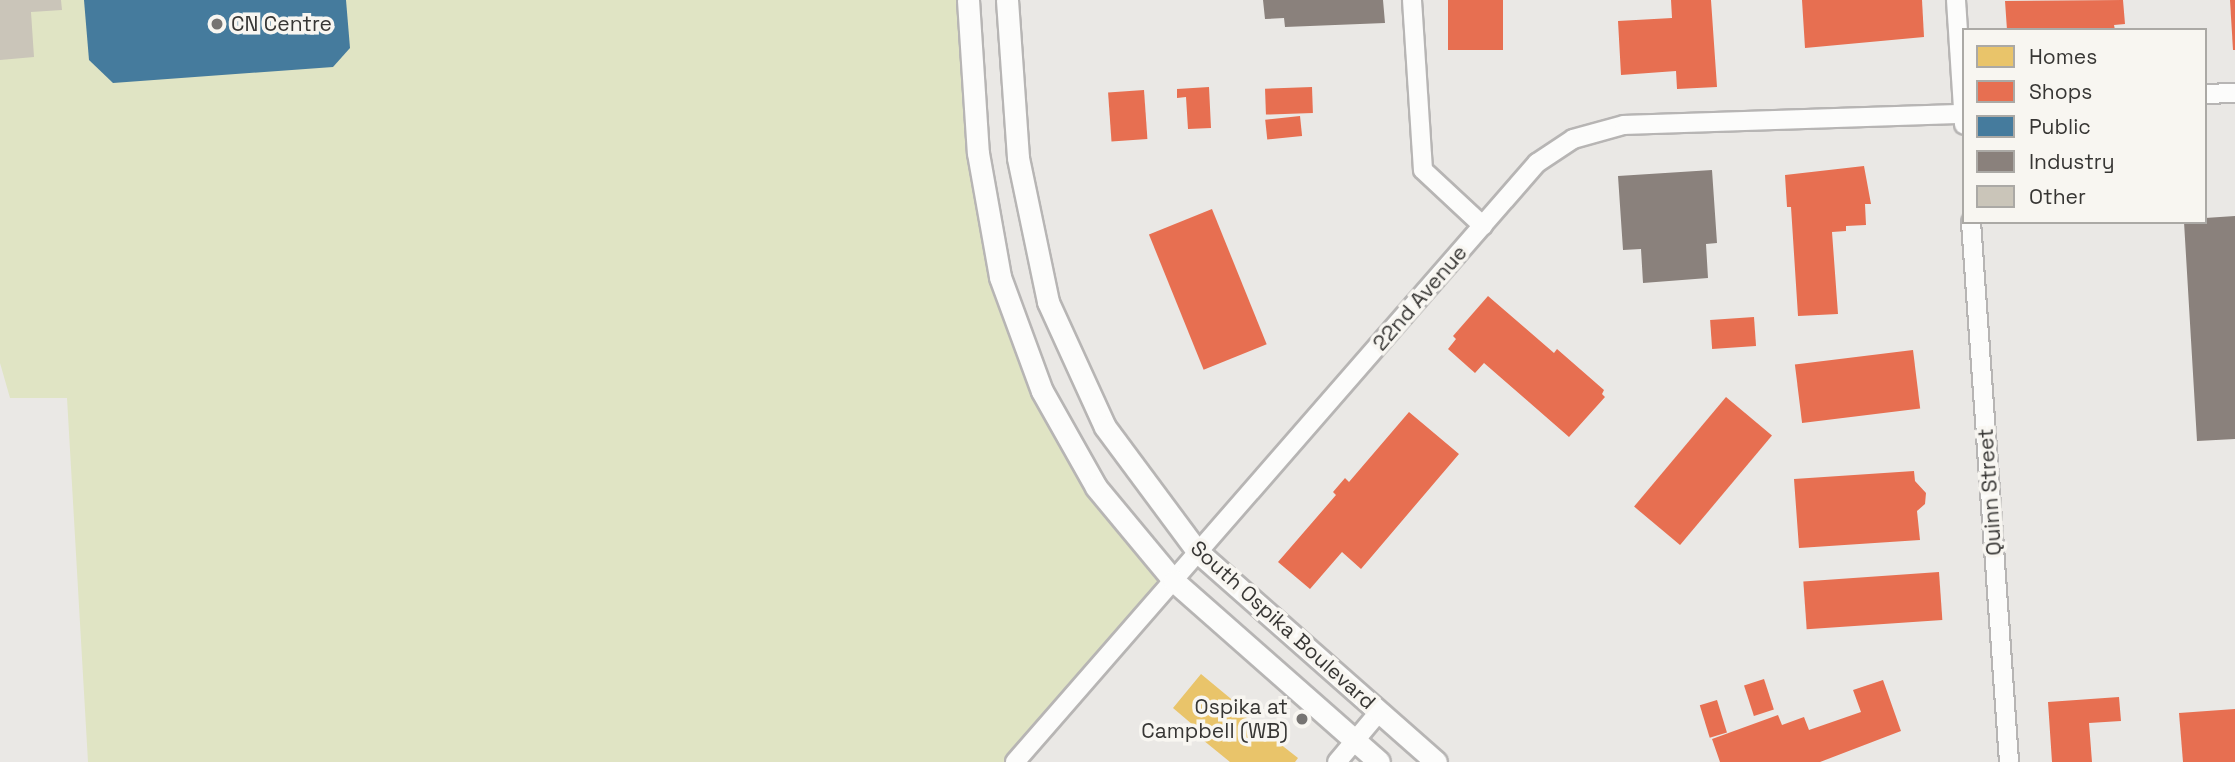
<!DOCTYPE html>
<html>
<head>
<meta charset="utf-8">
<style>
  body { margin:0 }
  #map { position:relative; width:2235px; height:762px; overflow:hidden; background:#eae8e5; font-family:"Space Grotesk",sans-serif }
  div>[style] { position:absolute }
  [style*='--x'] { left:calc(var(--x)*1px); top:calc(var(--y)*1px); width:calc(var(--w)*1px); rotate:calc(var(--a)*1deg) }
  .green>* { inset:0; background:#e0e4c4 }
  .homes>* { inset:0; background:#e9c46a }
  .shops>* { inset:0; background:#e76f51; transform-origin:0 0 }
  .public>* { inset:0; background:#457b9d }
  .industry>* { inset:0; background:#8a817c }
  .building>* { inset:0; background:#cac5b9 }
  .roads { filter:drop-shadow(2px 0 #b7b5b4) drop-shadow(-2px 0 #b7b5b4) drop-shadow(0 2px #b7b5b4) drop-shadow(0 -2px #b7b5b4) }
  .minor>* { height:18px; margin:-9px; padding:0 9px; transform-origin:9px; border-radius:9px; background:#fcfcfb }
  .major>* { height:21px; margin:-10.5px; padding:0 10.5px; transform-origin:10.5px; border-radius:10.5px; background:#fcfcfb }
  .dots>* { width:19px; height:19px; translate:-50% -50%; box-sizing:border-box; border:4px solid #f8f6f1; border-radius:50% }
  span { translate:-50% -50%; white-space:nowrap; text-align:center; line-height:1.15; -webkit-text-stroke:7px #f8f6f1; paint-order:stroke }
  .poi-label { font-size:21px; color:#373634 }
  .left { translate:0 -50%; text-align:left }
  .right { translate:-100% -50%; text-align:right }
  .street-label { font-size:21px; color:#373634 }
  .legend { position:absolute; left:1962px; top:28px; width:245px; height:196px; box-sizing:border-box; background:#f8f6f1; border:2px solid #aba9a5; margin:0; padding:9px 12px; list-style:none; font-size:21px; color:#373634 }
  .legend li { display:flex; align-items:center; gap:14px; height:35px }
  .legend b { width:35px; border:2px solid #aba9a5 }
</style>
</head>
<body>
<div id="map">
  <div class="green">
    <div style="clip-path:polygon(0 0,968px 0,1004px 269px,1040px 389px,1170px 579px,1012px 762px,88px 762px,67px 398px,10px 398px,0 363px)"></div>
  </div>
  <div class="homes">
    <div style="clip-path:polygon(1201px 674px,1236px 703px,1233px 707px,1298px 758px,1295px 762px,1230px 762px,1203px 740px,1206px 736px,1173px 708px)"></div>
  </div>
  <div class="shops">
    <div style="left:1448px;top:0;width:55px;height:50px"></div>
    <div style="clip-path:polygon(1671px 0,1711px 0,1717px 87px,1677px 89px,1676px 71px,1621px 75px,1618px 21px,1672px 18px)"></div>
    <div style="clip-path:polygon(1802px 0,1922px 0,1924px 37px,1805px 48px)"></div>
    <div style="clip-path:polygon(2123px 0,2125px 24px,2114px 25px,2115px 30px,2007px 30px,2005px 1px)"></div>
    <div style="clip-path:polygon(2230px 0,2235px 0,2235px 50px,2233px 50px)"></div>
    <div style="clip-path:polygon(1209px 87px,1211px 128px,1188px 129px,1186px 97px,1177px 98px,1177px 89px)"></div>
    <div style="left:1312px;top:87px;width:26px;height:47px;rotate:88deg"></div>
    <div style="left:1144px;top:90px;width:49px;height:36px;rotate:86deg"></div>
    <div style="left:1300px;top:116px;width:20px;height:35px;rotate:84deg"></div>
    <div style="clip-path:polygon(1864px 166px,1871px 204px,1865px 204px,1866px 225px,1846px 226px,1846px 231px,1832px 232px,1838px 314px,1798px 316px,1791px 207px,1787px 207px,1785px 175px)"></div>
    <div style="left:1212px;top:209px;width:146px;height:68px;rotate:68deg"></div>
    <div style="clip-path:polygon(1488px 296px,1554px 353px,1557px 349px,1604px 390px,1602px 394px,1605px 397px,1569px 437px,1484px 363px,1475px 373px,1448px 349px,1456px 339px,1453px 336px)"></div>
    <div style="left:1754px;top:317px;width:29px;height:44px;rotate:86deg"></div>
    <div style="left:1913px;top:350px;width:59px;height:119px;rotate:83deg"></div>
    <div style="left:1726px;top:397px;width:60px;height:143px;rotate:40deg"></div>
    <div style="clip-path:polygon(1409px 412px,1459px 454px,1361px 569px,1342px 552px,1310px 589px,1278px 562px,1336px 495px,1333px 492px,1345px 478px,1349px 482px)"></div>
    <div style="clip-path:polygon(1914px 471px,1915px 481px,1926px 493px,1925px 504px,1917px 511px,1920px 540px,1799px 548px,1794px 479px)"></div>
    <div style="left:1939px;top:572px;width:48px;height:136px;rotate:86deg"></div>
    <div style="left:1764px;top:679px;width:32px;height:21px;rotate:72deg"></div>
    <div style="clip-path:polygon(1883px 680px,1901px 731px,1820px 762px,1720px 762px,1712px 739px,1778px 715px,1782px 725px,1804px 717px,1809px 730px,1861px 712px,1853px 690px)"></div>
    <div style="clip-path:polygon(2119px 697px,2121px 721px,2089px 723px,2092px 762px,2052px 762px,2048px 702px)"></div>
    <div style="left:1717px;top:700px;width:34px;height:18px;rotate:73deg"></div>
    <div style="clip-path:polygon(2235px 709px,2235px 762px,2183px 762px,2179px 713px)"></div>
  </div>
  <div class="public">
    <div style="clip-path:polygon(84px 0,346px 0,350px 48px,333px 67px,113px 83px,89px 60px)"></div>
  </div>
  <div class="industry">
    <div style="clip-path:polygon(1263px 0,1383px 0,1385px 23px,1285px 27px,1284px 18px,1265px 19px)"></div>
    <div style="clip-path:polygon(1712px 170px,1717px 243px,1706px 244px,1708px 278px,1643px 283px,1641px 249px,1623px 250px,1618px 176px)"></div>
    <div style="clip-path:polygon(2235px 216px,2235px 439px,2197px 441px,2184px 222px,2205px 222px,2205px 218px)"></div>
  </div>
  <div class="building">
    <div style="clip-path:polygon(0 0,61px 0,62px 10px,31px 12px,34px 57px,0 60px)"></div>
  </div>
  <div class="roads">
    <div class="minor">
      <div style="--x:1412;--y:0;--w:170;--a:86.3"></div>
      <div style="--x:1423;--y:170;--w:82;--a:43"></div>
      <div style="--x:1956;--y:0;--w:125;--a:86.3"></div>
      <div style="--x:2205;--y:94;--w:30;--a:-2"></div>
      <div style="--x:1971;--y:222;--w:541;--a:85.97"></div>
      <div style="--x:1015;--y:762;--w:795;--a:-48.93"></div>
      <div style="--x:1537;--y:163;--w:43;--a:-33.7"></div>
      <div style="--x:1573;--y:139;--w:53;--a:-15.4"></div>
      <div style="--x:1624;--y:125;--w:340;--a:-1.9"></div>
      <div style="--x:1337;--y:762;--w:65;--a:-50"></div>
    </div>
    <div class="major">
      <div style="--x:968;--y:0;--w:153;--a:86.3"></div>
      <div style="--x:978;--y:153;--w:126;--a:79.9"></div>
      <div style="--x:1000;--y:277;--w:121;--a:69.8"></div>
      <div style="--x:1042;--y:391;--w:110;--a:60.6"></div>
      <div style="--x:1096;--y:487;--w:122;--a:50.3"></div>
      <div style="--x:1174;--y:581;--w:273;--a:41.4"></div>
      <div style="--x:1007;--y:0;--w:158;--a:86"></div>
      <div style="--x:1018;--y:158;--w:147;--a:78.2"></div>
      <div style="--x:1048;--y:302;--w:137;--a:65.5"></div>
      <div style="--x:1105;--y:427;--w:156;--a:53.4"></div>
      <div style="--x:1198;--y:552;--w:317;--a:41.4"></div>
    </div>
  </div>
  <div class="dots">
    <div style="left:217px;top:24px;background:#767472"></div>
    <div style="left:1302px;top:719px;background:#767472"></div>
  </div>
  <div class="poi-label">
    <span class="left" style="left:231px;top:24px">CN Centre</span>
    <span class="right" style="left:1288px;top:719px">Ospika at<br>Campbell (WB)</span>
  </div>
  <div class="street-label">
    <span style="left:1420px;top:298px;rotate:-49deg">22nd Avenue</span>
    <span style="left:1990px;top:492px;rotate:-94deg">Quinn Street</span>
    <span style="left:1283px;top:625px;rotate:42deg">South Ospika Boulevard</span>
  </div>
  <ul class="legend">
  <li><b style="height:19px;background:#e9c46a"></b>Homes</li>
  <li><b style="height:19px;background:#e76f51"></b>Shops</li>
  <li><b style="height:19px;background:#457b9d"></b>Public</li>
  <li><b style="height:19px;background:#8a817c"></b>Industry</li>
  <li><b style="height:19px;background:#cac5b9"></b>Other</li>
  </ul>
</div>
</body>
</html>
